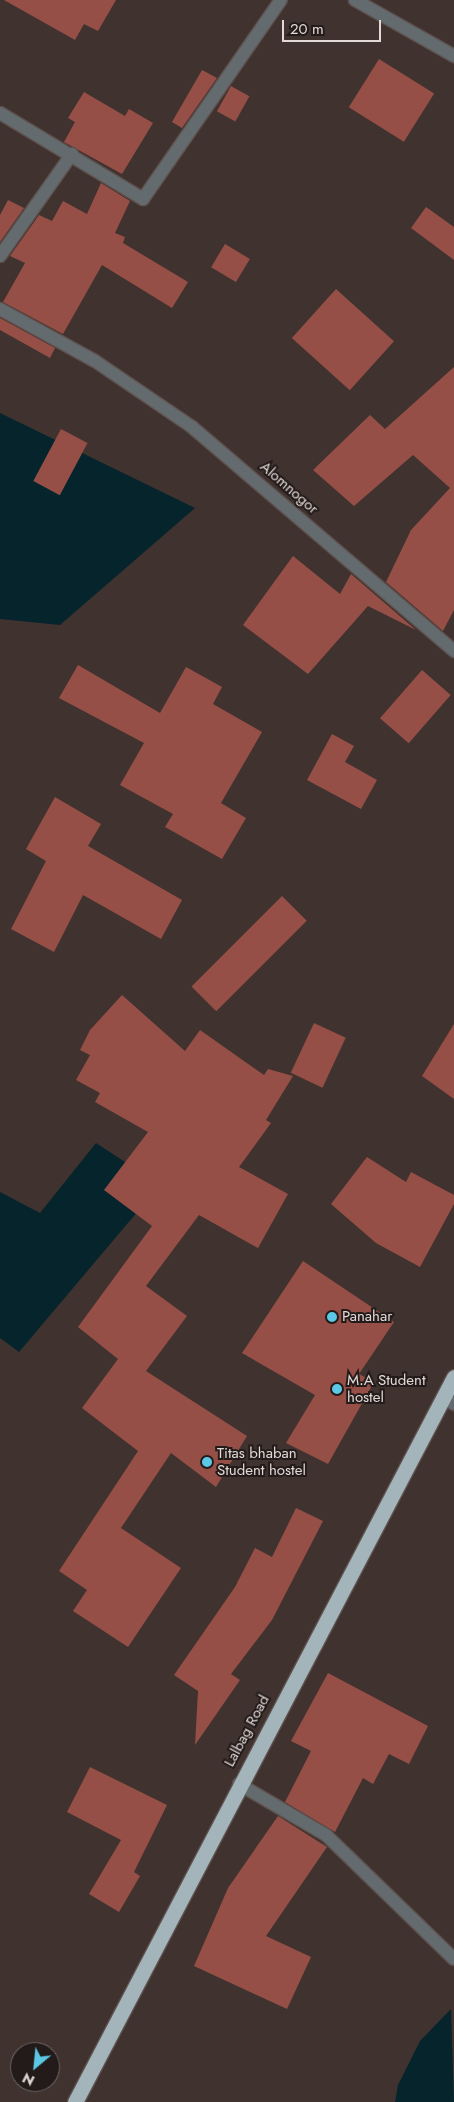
<!DOCTYPE html>
<html>
<head>
<meta charset="utf-8">
<style>
  body { margin:0 }
  #map { position:relative; width:454px; height:2102px; overflow:hidden; background:#40322f; font-family:Jost,sans-serif }
  div>[style] { position:absolute }
  [style*='--x'] { left:calc(var(--x)*1px); top:calc(var(--y)*1px); width:calc(var(--w)*1px); rotate:calc(var(--a)*1deg) }
  .water>* { inset:0; background:#05242c }
  .building>* { inset:0; background:#964f46; transform-origin:0 0 }
  .roads { filter:drop-shadow(1px 0 #5d504d) drop-shadow(-1px 0 #5d504d) drop-shadow(0 1px #5d504d) drop-shadow(0 -1px #5d504d) }
  .street>* { height:12px; margin:-6px; padding:0 6px; transform-origin:6px; border-radius:6px; background:#646b6e }
  .highway>* { height:15px; margin:-7.5px; padding:0 7.5px; transform-origin:7.5px; border-radius:7.5px; background:#a3b4ba }
  .dots>* { width:14px; height:14px; translate:-50% -50%; box-sizing:border-box; border:2px solid #221b1a; border-radius:50% }
  span { translate:-50% -50%; white-space:nowrap; text-align:center; line-height:1.15; -webkit-text-stroke:4px #221b1a; paint-order:stroke }
  .street-label { font-size:15px; color:#e2d9d7 }
  .poi-label { font-size:15px; color:#e2d9d7 }
  .left { translate:0 -50%; text-align:left }
  .north { position:absolute; left:10px; top:2042px; width:50px; height:50px; box-sizing:border-box; background:#221b1a; border:1px solid #6f6766; border-radius:50%; rotate:208deg; font-size:14px; font-weight:700; line-height:20px; text-align:center; color:#e2d9d7 }
  .north::after { content:''; display:block; margin:auto; width:18px; height:22px; background:#5bc8e6; clip-path:polygon(50% 0,100% 100%,50% 72%,0 100%) }
  .scale { position:absolute; left:282px; top:20px; width:99px; height:22px; box-sizing:border-box; border:2px solid #e2d9d7; border-top:0; padding-left:6px; font-size:15px; line-height:18px; white-space:nowrap; color:#e2d9d7; -webkit-text-stroke:4px #221b1a; paint-order:stroke }
</style>
</head>
<body>
<div id="map">
  <div class="water">
    <div style="clip-path:polygon(0 413px,195px 508px,60px 625px,0 619px)"></div>
    <div style="clip-path:polygon(96px 1143px,160px 1185px,19px 1352px,0 1338px,0 1192px,40px 1213px)"></div>
    <div style="clip-path:polygon(451px 2009px,454px 2102px,395px 2102px,398px 2085px,420px 2041px)"></div>
  </div>
  <div class="building">
    <div style="clip-path:polygon(4px 0,116px 0,98px 31px,84px 24px,75px 40px)"></div>
    <div style="left:379px;top:59px;width:65px;height:57px;rotate:32deg"></div>
    <div style="clip-path:polygon(202px 70px,217px 78px,182px 128px,172px 122px)"></div>
    <div style="left:231px;top:86px;width:21px;height:29px;rotate:29deg"></div>
    <div style="clip-path:polygon(84px 92px,125px 116px,129px 109px,153px 123px,122px 174px,64px 142px,75px 122px,68px 118px)"></div>
    <div style="clip-path:polygon(101px 183px,130px 201px,115px 233px,125px 237px,123px 243px,188px 282px,172px 308px,102px 265px,63px 334px,3px 302px,25px 263px,10px 256px,39px 215px,52px 221px,63px 201px,87px 214px)"></div>
    <div style="clip-path:polygon(8px 200px,24px 208px,0 242px,0 215px)"></div>
    <div style="clip-path:polygon(426px 207px,454px 227px,454px 260px,411px 228px)"></div>
    <div style="left:225px;top:244px;width:29px;height:27px;rotate:31deg"></div>
    <div style="left:336px;top:289px;width:78px;height:66px;rotate:42deg"></div>
    <div style="clip-path:polygon(0 318px,55px 348px,50px 358px,0 330px)"></div>
    <div style="clip-path:polygon(454px 367px,454px 610px,443px 631px,386px 582px,411px 530px,450px 488px,413px 455px,354px 506px,313px 470px,370px 415px,385px 429px)"></div>
    <div style="left:61px;top:429px;width:30px;height:59px;rotate:28deg"></div>
    <div style="clip-path:polygon(293px 556px,340px 594px,351px 574px,416px 630px,368px 606px,308px 674px,243px 625px)"></div>
    <div style="clip-path:polygon(78px 665px,160px 713px,186px 667px,222px 687px,213px 704px,262px 732px,221px 803px,246px 818px,222px 859px,165px 827px,173px 814px,120px 785px,144px 743px,59px 698px)"></div>
    <div style="left:422px;top:670px;width:38px;height:64px;rotate:41deg"></div>
    <div style="clip-path:polygon(332px 734px,354px 746px,345px 762px,377px 780px,361px 809px,307px 780px)"></div>
    <div style="clip-path:polygon(55px 797px,101px 824px,88px 846px,182px 900px,161px 939px,83px 895px,54px 952px,11px 929px,46px 861px,26px 849px)"></div>
    <div style="left:282px;top:896px;width:35px;height:128px;rotate:45deg"></div>
    <div style="clip-path:polygon(122px 995px,185px 1051px,200px 1030px,264px 1075px,268px 1069px,293px 1076px,266px 1120px,271px 1123px,239px 1167px,288px 1194px,258px 1248px,199px 1215px,146px 1286px,187px 1316px,146px 1371px,247px 1436px,216px 1487px,171px 1453px,121px 1528px,181px 1568px,128px 1647px,73px 1611px,87px 1590px,59px 1571px,138px 1451px,82px 1408px,118px 1359px,78px 1327px,152px 1226px,104px 1190px,148px 1132px,95px 1102px,100px 1093px,76px 1080px,90px 1055px,80px 1050px,90px 1030px)"></div>
    <div style="left:314px;top:1023px;width:35px;height:55px;rotate:25deg"></div>
    <div style="clip-path:polygon(454px 1024px,454px 1099px,422px 1076px)"></div>
    <div style="clip-path:polygon(367px 1157px,406px 1182px,411px 1172px,454px 1195px,454px 1204px,420px 1267px,376px 1243px,331px 1204px)"></div>
    <div style="clip-path:polygon(303px 1261px,394px 1322px,359px 1374px,374px 1382px,328px 1464px,286px 1443px,315px 1395px,242px 1353px)"></div>
    <div style="clip-path:polygon(296px 1508px,323px 1521px,272px 1620px,231px 1674px,240px 1680px,195px 1745px,198px 1691px,174px 1675px,235px 1587px,255px 1548px,272px 1557px)"></div>
    <div style="clip-path:polygon(328px 1673px,428px 1726px,409px 1764px,389px 1754px,373px 1784px,363px 1778px,335px 1832px,285px 1802px,311px 1751px,291px 1741px)"></div>
    <div style="clip-path:polygon(90px 1767px,167px 1805px,134px 1872px,140px 1876px,119px 1912px,89px 1894px,121px 1840px,67px 1812px)"></div>
    <div style="clip-path:polygon(278px 1816px,327px 1847px,266px 1936px,311px 1957px,287px 2009px,194px 1966px,228px 1888px)"></div>
  </div>
  <div class="roads">
    <div class="street">
      <div style="--x:355;--y:0;--w:114;--a:29.5"></div>
      <div style="--x:0;--y:113;--w:167;--a:31"></div>
      <div style="--x:143;--y:199;--w:242;--a:-55.3"></div>
      <div style="--x:0;--y:256;--w:125;--a:-54.8"></div>
      <div style="--x:0;--y:309;--w:108;--a:28.7"></div>
      <div style="--x:95;--y:361;--w:117;--a:34.2"></div>
      <div style="--x:192;--y:427;--w:345;--a:40.5"></div>
      <div style="--x:443;--y:1397;--w:13;--a:32"></div>
      <div style="--x:239;--y:1784;--w:101;--a:30.4"></div>
      <div style="--x:326;--y:1835;--w:178;--a:44.1"></div>
    </div>
    <div class="highway">
      <div style="--x:75;--y:2102;--w:818;--a:-62.4"></div>
    </div>
  </div>
  <div class="dots">
    <div style="left:332px;top:1317px;background:#5bc8e6"></div>
    <div style="left:337px;top:1389px;background:#5bc8e6"></div>
    <div style="left:207px;top:1462px;background:#5bc8e6"></div>
  </div>
  <div class="street-label">
    <span style="left:289px;top:488px;rotate:41deg">Alomnogor</span>
    <span style="left:247px;top:1731px;rotate:-62deg">Lalbag Road</span>
  </div>
  <div class="poi-label">
    <span class="left" style="left:342px;top:1317px">Panahar</span>
    <span class="left" style="left:347px;top:1389px">M.A Student<br>hostel</span>
    <span class="left" style="left:217px;top:1462px">Titas bhaban<br>Student hostel</span>
  </div>
  <div class="north">N</div>
  <div class="scale">20 m</div>
</div>
</body>
</html>
